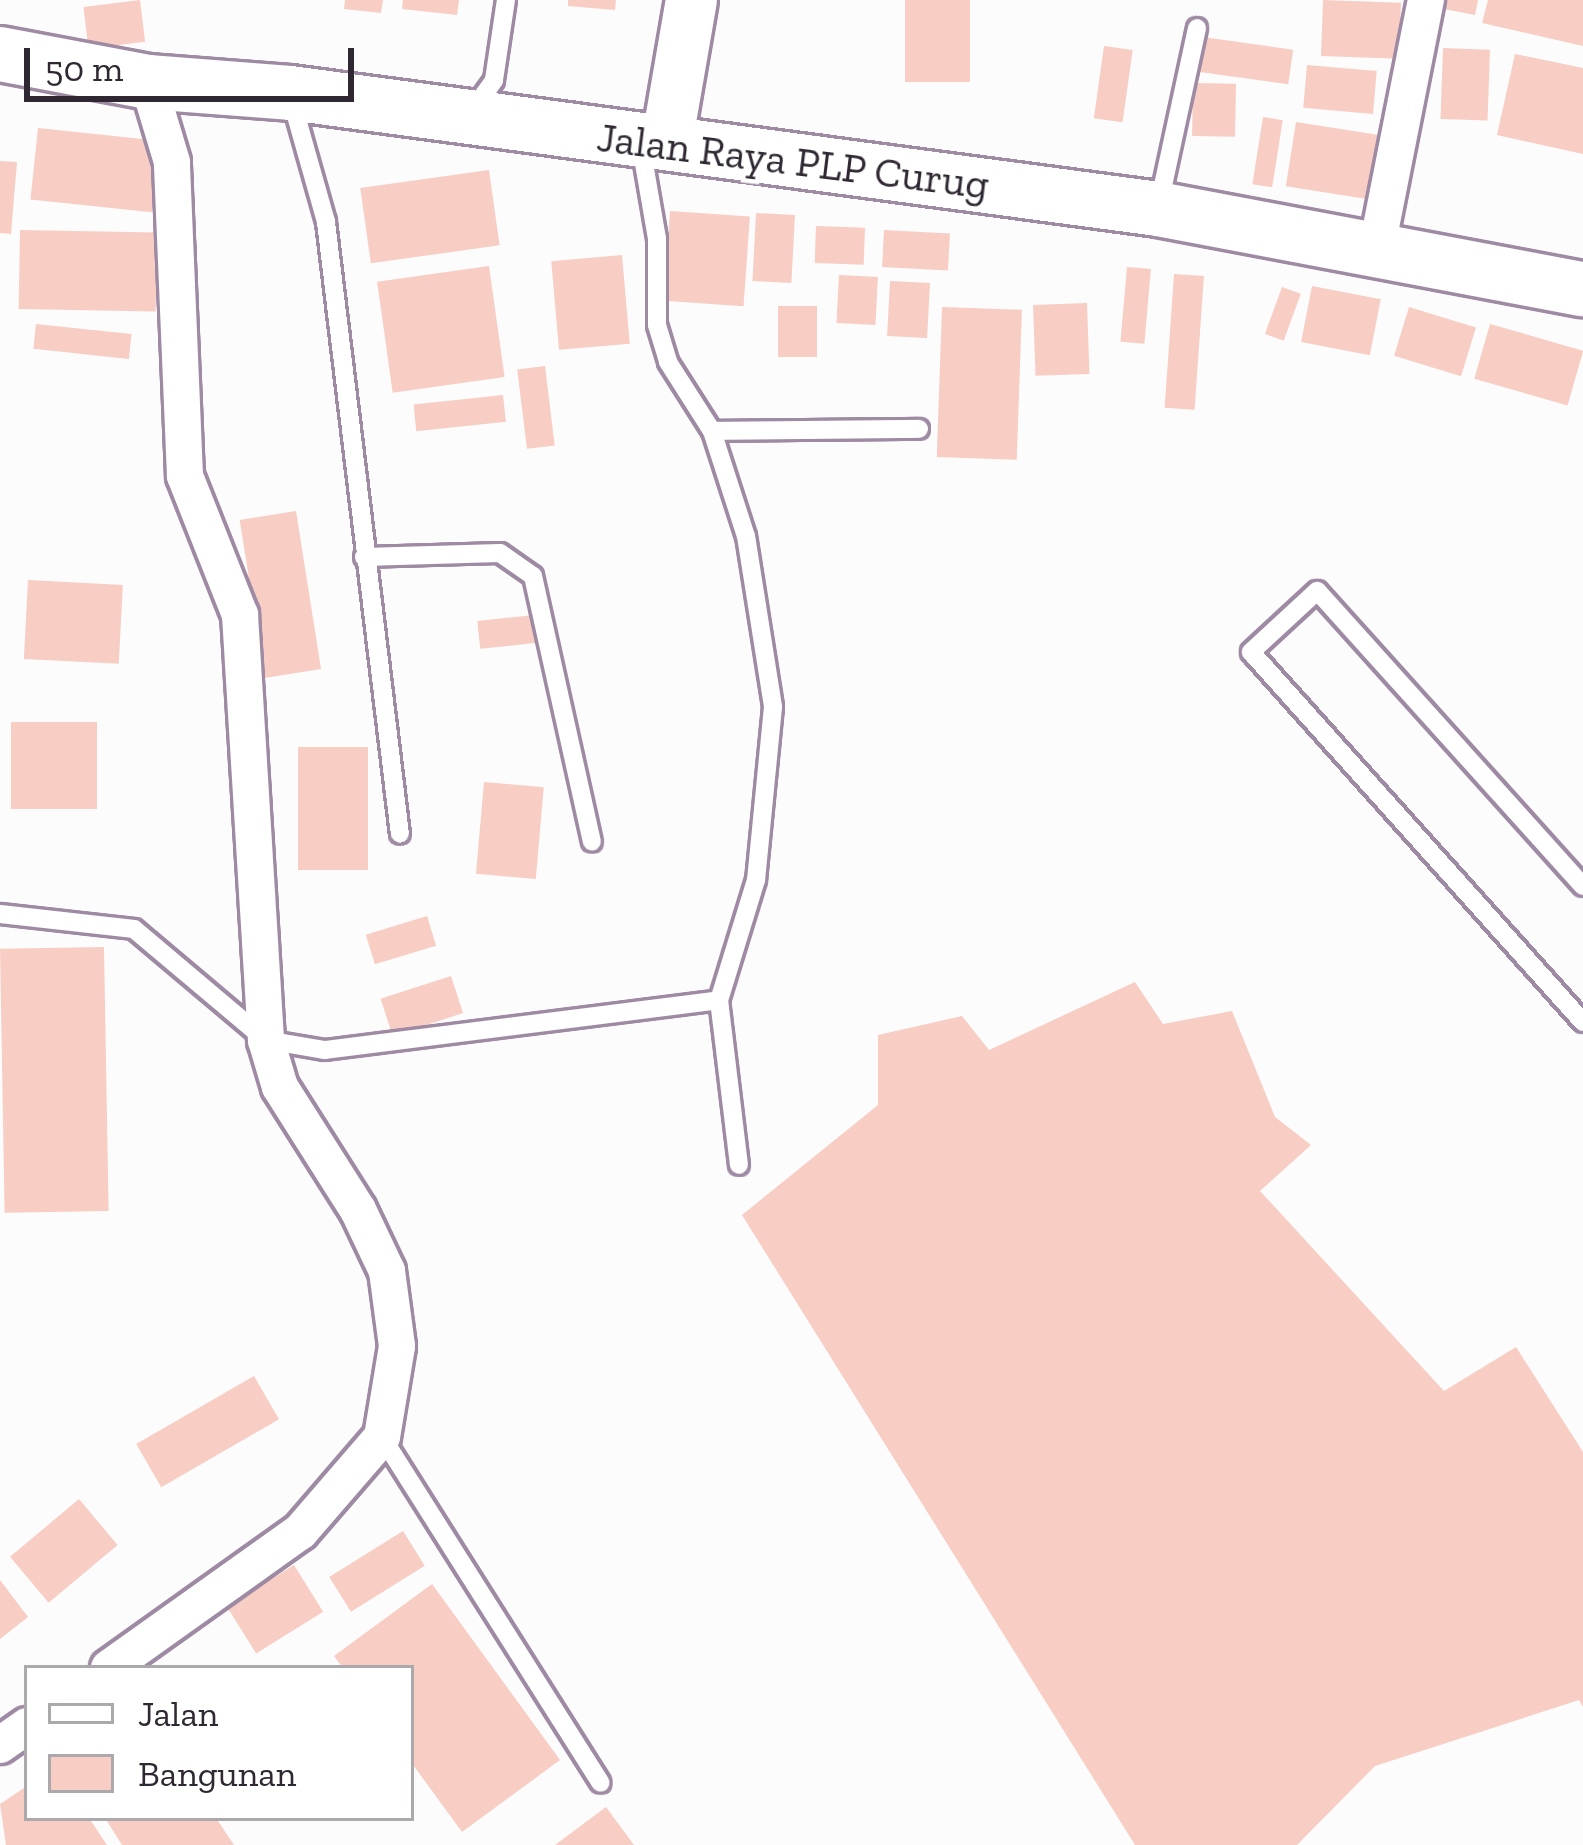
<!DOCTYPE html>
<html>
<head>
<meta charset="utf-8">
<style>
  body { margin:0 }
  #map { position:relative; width:1583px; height:1845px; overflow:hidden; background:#fcfcfc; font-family:"Zilla Slab",serif }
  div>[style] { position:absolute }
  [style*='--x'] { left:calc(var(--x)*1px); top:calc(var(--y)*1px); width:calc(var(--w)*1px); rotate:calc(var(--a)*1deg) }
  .building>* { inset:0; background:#f7cdc4; transform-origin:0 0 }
  .roads { filter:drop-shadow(3px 0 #9e8aa3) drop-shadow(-3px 0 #9e8aa3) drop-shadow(0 3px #9e8aa3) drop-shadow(0 -3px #9e8aa3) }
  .lane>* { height:18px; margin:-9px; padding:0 9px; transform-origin:9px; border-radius:9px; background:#fff }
  .street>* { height:36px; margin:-18px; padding:0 18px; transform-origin:18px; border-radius:18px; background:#fff }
  .secondary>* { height:51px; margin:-25.5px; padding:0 25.5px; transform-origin:25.5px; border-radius:25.5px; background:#fff }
  .primary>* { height:54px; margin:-27px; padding:0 27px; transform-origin:27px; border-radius:27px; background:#fff }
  span { translate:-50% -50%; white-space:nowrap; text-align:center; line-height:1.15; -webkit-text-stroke:9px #fff; paint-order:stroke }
  .street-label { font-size:42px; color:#2f2832 }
  .legend { position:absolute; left:24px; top:1665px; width:390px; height:156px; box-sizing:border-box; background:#fff; border:3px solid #aca9ad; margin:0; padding:15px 21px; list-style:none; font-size:36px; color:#2f2832 }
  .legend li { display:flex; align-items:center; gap:24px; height:60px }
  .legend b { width:60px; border:3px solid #aca9ad }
  .scale { position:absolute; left:24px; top:48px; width:330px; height:54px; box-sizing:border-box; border:6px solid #2f2832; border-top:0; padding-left:15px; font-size:36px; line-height:42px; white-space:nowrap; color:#2f2832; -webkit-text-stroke:9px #fff; paint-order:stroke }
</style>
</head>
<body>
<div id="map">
  <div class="building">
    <div style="left:140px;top:0;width:42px;height:57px;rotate:83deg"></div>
    <div style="clip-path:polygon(345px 0,383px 0,381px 13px,344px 9px)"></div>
    <div style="clip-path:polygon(403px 0,459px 0,457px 15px,402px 9px)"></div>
    <div style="clip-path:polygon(568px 0,616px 0,615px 10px,568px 6px)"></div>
    <div style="left:905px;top:0;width:65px;height:82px"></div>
    <div style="left:1323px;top:0;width:78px;height:56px;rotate:2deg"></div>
    <div style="clip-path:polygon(1446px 0,1478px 0,1475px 15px,1444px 9px)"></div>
    <div style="clip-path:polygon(1488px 0,1583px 0,1583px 46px,1482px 23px)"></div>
    <div style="left:1203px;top:37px;width:91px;height:35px;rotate:8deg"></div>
    <div style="left:1104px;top:46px;width:29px;height:73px;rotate:8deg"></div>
    <div style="left:1443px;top:48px;width:47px;height:71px;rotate:2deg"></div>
    <div style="clip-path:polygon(1515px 54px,1583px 68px,1583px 154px,1497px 135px)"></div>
    <div style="left:1307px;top:65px;width:70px;height:43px;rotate:5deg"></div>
    <div style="left:1193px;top:83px;width:43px;height:53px;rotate:1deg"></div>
    <div style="left:1263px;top:117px;width:20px;height:68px;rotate:9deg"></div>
    <div style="left:1296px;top:122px;width:95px;height:65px;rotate:9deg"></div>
    <div style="left:38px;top:128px;width:122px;height:72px;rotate:6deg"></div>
    <div style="clip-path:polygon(0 161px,17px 162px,11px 234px,0 233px)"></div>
    <div style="left:489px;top:170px;width:76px;height:130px;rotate:82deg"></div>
    <div style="left:670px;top:211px;width:80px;height:90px;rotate:4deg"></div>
    <div style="left:756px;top:213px;width:39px;height:68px;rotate:3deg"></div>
    <div style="left:816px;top:226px;width:49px;height:37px;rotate:2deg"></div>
    <div style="left:20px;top:230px;width:137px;height:79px;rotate:1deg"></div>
    <div style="left:884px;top:230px;width:66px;height:37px;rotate:3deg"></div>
    <div style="left:622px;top:255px;width:89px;height:71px;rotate:85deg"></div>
    <div style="left:489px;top:266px;width:112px;height:113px;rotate:82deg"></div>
    <div style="left:1127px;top:267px;width:24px;height:75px;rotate:5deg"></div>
    <div style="left:1174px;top:274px;width:30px;height:134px;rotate:4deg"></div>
    <div style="left:839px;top:275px;width:39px;height:48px;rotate:3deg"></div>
    <div style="left:890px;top:281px;width:40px;height:55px;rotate:3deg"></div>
    <div style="left:1312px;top:286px;width:70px;height:57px;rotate:11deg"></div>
    <div style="left:1282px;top:287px;width:20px;height:50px;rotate:20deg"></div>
    <div style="left:1087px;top:303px;width:71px;height:54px;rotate:88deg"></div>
    <div style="left:778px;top:306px;width:39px;height:51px"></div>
    <div style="left:942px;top:307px;width:80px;height:150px;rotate:2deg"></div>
    <div style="left:1409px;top:307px;width:70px;height:51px;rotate:17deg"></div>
    <div style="left:36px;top:324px;width:96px;height:25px;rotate:6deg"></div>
    <div style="left:1490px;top:324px;width:97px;height:57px;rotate:16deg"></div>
    <div style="left:545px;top:366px;width:80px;height:28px;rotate:83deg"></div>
    <div style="left:503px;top:395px;width:27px;height:90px;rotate:84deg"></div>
    <div style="left:296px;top:511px;width:160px;height:57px;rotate:81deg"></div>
    <div style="left:28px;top:580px;width:95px;height:79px;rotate:3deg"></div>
    <div style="left:534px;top:615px;width:28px;height:57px;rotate:84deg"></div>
    <div style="left:11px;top:722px;width:86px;height:87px"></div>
    <div style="left:298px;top:747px;width:70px;height:123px"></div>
    <div style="left:484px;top:782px;width:60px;height:92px;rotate:5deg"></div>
    <div style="left:427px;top:916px;width:31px;height:64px;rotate:73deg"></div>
    <div style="left:104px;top:947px;width:264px;height:104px;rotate:89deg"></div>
    <div style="left:451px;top:976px;width:39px;height:74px;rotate:72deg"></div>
    <div style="clip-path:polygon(1135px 982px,1163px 1024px,1232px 1011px,1275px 1117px,1311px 1145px,1260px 1191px,1444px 1391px,1516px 1347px,1583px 1452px,1583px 1707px,1579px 1700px,1375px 1766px,1297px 1845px,1135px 1845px,742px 1215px,878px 1105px,878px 1035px,962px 1016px,989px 1050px)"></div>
    <div style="left:254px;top:1376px;width:50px;height:136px;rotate:60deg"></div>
    <div style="left:79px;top:1499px;width:60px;height:90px;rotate:50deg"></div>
    <div style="left:403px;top:1531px;width:41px;height:87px;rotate:58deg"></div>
    <div style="left:294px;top:1565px;width:55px;height:79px;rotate:58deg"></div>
    <div style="clip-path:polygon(0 1580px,28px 1617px,0 1639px)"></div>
    <div style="clip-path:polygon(432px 1584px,560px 1760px,462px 1832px,411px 1762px,411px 1668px,343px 1668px,334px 1656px)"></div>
    <div style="clip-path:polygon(27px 1786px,27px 1818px,89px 1818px,107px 1845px,6px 1845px,0 1804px)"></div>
    <div style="clip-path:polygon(606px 1807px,634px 1845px,555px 1845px)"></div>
    <div style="clip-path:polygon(105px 1818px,216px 1818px,234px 1845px,122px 1845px)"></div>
  </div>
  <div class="roads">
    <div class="lane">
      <div style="--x:291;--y:98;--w:129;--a:74.2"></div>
      <div style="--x:326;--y:222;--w:616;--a:83.11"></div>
      <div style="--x:474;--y:108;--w:34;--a:-54"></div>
      <div style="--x:494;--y:80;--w:81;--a:-81.5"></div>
      <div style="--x:641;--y:146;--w:94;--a:80.2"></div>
      <div style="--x:657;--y:239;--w:86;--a:90"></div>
      <div style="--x:657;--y:325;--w:39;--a:73"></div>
      <div style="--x:668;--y:362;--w:82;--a:57.5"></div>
      <div style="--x:712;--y:431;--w:110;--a:72.1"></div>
      <div style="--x:746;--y:536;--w:173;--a:81"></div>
      <div style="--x:773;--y:707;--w:174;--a:95.6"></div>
      <div style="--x:756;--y:880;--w:126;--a:107.1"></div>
      <div style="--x:1159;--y:204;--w:180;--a:-77.8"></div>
      <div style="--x:712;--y:431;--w:207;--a:-0.6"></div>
      <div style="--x:364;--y:557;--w:136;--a:-1.7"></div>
      <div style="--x:500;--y:553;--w:40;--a:34.9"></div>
      <div style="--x:533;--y:576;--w:272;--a:77.5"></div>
      <div style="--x:1583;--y:886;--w:397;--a:-132"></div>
      <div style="--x:1317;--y:591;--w:90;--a:137.3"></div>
      <div style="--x:1251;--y:652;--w:497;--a:48.1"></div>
      <div style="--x:0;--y:914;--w:135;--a:6.4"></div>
      <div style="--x:134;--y:929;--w:172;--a:40.1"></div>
      <div style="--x:266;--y:1040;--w:60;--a:9.6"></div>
      <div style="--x:325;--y:1050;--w:397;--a:-7.2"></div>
      <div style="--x:719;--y:1000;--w:166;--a:83.1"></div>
      <div style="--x:382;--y:1437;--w:409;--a:57.7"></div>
    </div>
    <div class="street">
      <div style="--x:1377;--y:247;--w:252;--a:-78.8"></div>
      <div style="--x:109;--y:1668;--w:234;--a:-35.5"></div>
      <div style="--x:300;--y:1532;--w:125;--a:-49.2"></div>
      <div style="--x:382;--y:1437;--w:92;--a:-80.6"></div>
      <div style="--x:397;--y:1346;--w:76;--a:-97.6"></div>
      <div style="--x:387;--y:1271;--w:68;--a:-115.4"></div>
      <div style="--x:358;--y:1210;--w:146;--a:-122.4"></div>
      <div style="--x:280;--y:1087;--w:49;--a:-106.6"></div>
      <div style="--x:266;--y:1040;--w:426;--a:-93.5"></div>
      <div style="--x:240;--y:615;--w:149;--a:-111.6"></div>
      <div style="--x:185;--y:476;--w:314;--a:-92.4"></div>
      <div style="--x:172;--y:162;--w:84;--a:-106.7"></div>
      <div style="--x:0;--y:1745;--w:33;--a:-35"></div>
    </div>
    <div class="secondary">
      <div style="--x:666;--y:144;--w:146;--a:-80.2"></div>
    </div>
    <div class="primary">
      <div style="--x:0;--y:54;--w:151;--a:10.7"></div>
      <div style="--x:148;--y:82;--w:142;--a:4.4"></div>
      <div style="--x:290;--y:93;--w:876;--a:7.61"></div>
      <div style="--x:1158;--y:209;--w:432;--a:10.7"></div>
    </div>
  </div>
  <div class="street-label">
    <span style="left:793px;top:161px;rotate:7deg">Jalan Raya PLP Curug</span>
  </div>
  <ul class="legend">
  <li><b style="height:15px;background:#fff"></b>Jalan</li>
  <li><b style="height:33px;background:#f7cdc4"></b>Bangunan</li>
  </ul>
  <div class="scale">50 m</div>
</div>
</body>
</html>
